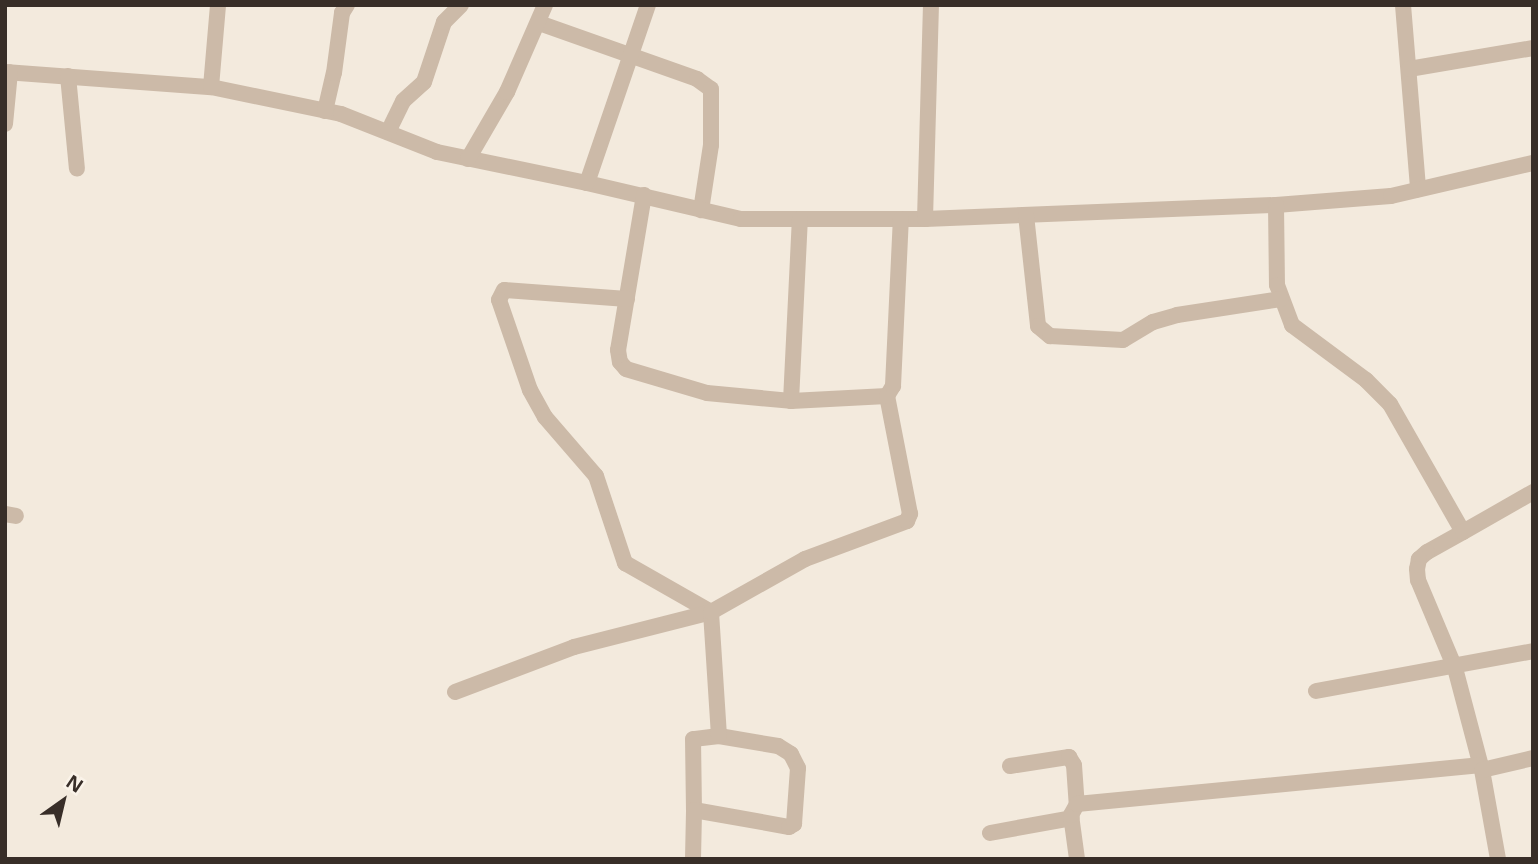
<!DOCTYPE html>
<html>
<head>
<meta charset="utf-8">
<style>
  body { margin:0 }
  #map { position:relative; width:1538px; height:864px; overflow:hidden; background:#f3eadd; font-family:"Open Sans",sans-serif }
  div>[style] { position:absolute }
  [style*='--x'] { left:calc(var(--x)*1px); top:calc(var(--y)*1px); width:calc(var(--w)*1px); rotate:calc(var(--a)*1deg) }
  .minor>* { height:16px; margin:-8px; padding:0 8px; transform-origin:8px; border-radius:8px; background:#ccbaa8 }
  span { translate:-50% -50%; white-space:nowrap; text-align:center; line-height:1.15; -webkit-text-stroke:5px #faf3e9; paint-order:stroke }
  .frame { position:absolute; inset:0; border:7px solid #382e28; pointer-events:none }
  .north { position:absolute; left:28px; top:766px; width:70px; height:70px; -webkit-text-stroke:5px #faf3e9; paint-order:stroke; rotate:34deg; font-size:19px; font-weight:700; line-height:28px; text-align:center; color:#382e28 }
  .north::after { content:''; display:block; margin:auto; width:24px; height:32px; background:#382e28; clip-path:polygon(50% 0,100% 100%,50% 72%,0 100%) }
</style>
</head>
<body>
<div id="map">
  <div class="minor">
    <div style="--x:1403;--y:5;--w:185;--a:85.3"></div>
    <div style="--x:539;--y:23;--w:168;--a:19.5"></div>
    <div style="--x:697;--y:79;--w:17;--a:36"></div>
    <div style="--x:711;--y:89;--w:56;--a:90"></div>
    <div style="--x:711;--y:145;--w:66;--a:98.7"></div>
    <div style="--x:1409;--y:69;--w:126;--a:-9.6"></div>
    <div style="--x:5;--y:72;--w:207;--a:4.2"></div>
    <div style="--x:211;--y:87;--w:133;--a:11.7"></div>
    <div style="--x:341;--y:114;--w:103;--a:21.6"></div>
    <div style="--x:437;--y:152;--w:153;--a:11.7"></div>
    <div style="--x:587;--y:183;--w:158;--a:13.2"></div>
    <div style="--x:741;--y:219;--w:184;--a:0"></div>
    <div style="--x:925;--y:219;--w:351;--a:-2.3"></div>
    <div style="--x:1276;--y:205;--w:115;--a:-4.5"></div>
    <div style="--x:1391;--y:196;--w:146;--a:-13.1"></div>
    <div style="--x:68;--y:76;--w:93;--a:84.5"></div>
    <div style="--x:211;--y:87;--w:82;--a:-85.1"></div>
    <div style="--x:325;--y:111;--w:39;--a:-77"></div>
    <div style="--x:334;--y:73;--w:61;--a:-82.4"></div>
    <div style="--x:342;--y:13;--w:9;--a:-58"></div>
    <div style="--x:5;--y:124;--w:52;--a:-84.5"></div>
    <div style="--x:388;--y:132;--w:34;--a:-64"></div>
    <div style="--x:403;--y:101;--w:28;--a:-42"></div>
    <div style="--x:424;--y:82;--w:63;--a:-71.6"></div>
    <div style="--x:444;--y:22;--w:24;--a:-45"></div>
    <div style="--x:468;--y:159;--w:78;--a:-59.8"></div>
    <div style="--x:507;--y:92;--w:95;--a:-66.4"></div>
    <div style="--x:587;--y:183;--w:188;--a:-71.1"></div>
    <div style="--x:644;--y:195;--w:157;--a:99.5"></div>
    <div style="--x:618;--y:350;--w:12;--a:81"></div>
    <div style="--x:620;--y:362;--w:9;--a:49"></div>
    <div style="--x:626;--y:369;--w:84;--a:16.5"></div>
    <div style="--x:707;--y:393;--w:84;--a:5.4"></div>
    <div style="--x:791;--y:401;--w:96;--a:-3"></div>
    <div style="--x:1276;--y:205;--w:80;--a:89.3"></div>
    <div style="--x:1277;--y:285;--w:43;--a:69.4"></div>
    <div style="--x:1292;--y:325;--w:92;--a:36.6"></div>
    <div style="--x:1366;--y:380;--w:34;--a:45"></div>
    <div style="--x:1390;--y:404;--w:147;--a:60.3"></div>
    <div style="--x:1463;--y:532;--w:41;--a:150.9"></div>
    <div style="--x:1427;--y:552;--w:11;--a:139"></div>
    <div style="--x:1419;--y:559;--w:10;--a:101"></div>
    <div style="--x:1417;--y:569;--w:11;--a:85"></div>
    <div style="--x:1418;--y:580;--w:95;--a:67.2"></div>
    <div style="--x:1455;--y:668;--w:106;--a:75.2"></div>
    <div style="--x:1026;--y:215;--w:112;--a:83.8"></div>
    <div style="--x:1038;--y:326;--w:16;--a:40"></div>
    <div style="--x:1050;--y:336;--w:73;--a:3.1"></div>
    <div style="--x:1123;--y:340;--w:35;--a:-31"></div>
    <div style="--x:1153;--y:322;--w:25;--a:-16"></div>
    <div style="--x:1177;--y:315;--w:105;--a:-8.7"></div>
    <div style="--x:925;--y:219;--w:214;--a:-88.4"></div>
    <div style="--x:627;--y:299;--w:123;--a:-175.8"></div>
    <div style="--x:504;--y:290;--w:11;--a:117"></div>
    <div style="--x:499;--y:300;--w:95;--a:71"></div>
    <div style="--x:530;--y:390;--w:31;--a:61"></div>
    <div style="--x:545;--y:417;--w:78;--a:49.2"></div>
    <div style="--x:596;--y:476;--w:92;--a:71.6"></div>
    <div style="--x:625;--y:563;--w:99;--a:29.7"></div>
    <div style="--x:791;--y:401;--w:182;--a:-87.2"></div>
    <div style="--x:5;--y:514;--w:11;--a:10"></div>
    <div style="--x:1463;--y:532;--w:81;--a:-29.7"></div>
    <div style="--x:1316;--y:691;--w:221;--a:-10.4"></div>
    <div style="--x:455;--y:692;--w:127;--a:-20.7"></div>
    <div style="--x:574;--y:647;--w:141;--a:-14.3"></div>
    <div style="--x:719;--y:736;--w:26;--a:173"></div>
    <div style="--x:693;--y:739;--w:71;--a:89.2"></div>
    <div style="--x:694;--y:810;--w:97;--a:10.1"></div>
    <div style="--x:789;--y:827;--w:6;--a:-31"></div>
    <div style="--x:794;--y:824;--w:56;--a:-85.9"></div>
    <div style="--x:798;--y:768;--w:16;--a:-117"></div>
    <div style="--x:791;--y:754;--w:15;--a:-148"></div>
    <div style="--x:778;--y:746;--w:60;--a:-170.4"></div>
    <div style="--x:719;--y:736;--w:124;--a:-93.7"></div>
    <div style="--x:711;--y:612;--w:108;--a:-29.4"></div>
    <div style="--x:805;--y:559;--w:109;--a:-20.4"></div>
    <div style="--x:907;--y:521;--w:8;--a:-67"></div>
    <div style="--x:910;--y:514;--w:120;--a:-101"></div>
    <div style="--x:887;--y:396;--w:12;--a:-59"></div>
    <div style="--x:893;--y:386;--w:167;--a:-87.3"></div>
    <div style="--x:1010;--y:766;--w:60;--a:-8.7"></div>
    <div style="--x:1069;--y:757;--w:9;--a:58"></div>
    <div style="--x:1074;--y:765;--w:39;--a:86"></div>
    <div style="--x:990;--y:833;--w:83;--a:-10.4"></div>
    <div style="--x:693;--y:859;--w:49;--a:-88.8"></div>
    <div style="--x:1077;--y:859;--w:44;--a:-97.8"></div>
    <div style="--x:1071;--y:815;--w:13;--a:-61"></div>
    <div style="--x:1077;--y:804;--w:406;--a:-5.5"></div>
    <div style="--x:1498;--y:859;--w:90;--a:-100.2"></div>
    <div style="--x:1482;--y:770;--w:52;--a:-13.2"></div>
  </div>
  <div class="frame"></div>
  <div class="north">N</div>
</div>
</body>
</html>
